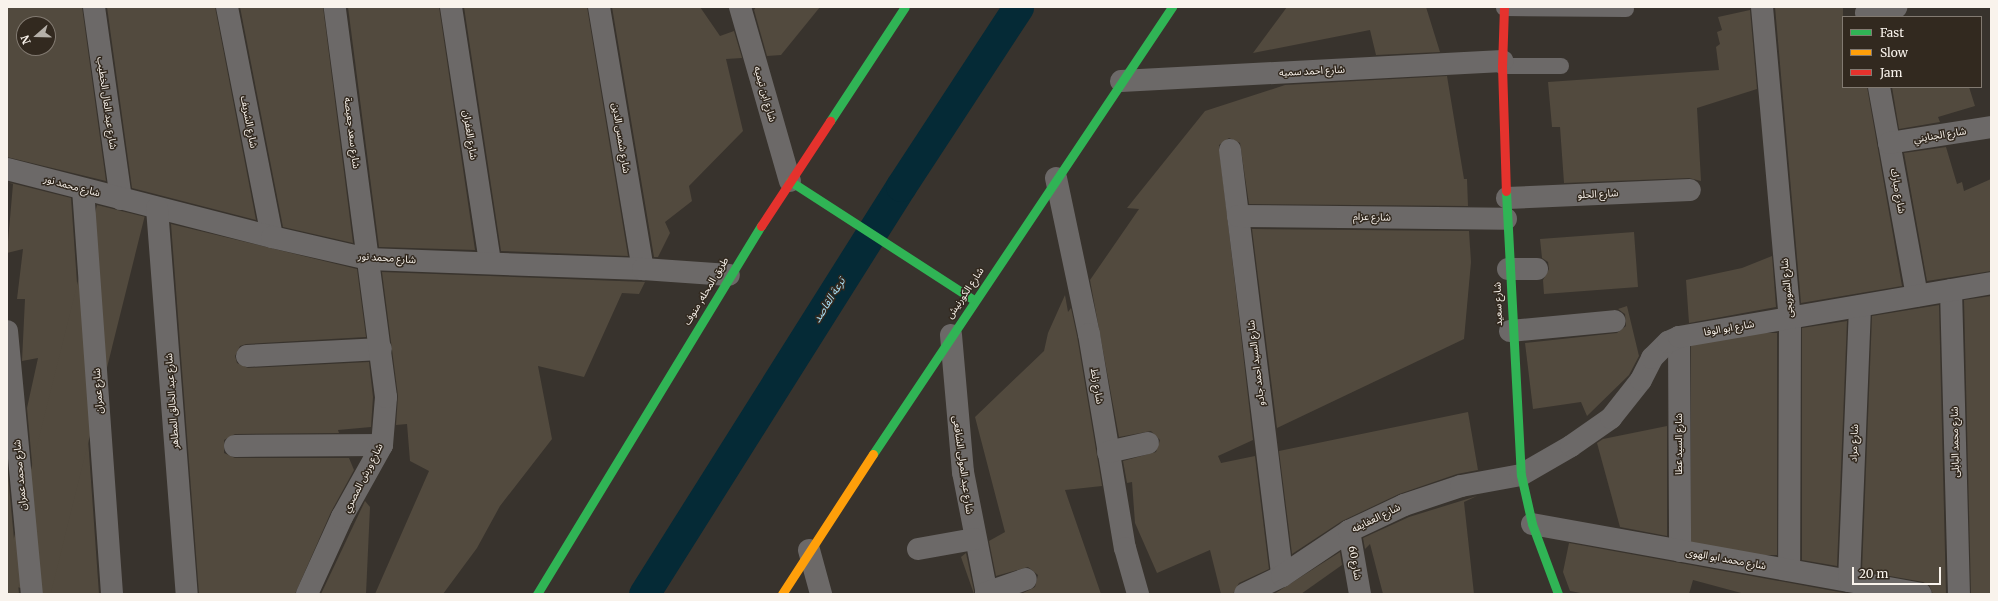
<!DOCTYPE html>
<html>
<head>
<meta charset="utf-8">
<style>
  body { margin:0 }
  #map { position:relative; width:1998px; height:601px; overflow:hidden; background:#38332d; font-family:Merriweather,"Noto Sans Arabic",serif }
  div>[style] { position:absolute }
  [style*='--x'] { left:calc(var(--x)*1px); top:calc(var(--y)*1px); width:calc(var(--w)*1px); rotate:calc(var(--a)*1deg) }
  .canal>* { height:31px; margin:-15.5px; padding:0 15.5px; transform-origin:15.5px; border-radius:15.5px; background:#052a36 }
  .building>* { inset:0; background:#524a3e; transform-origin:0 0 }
  .lane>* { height:16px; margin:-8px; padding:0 8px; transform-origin:8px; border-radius:8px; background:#6c6968 }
  .street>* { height:22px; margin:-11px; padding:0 11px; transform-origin:11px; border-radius:11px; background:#6c6968 }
  .fast>* { height:9px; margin:-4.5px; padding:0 4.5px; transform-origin:4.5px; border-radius:4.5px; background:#30b455 }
  .slow>* { height:9px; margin:-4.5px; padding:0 4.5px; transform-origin:4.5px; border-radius:4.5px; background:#ff9f0a }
  .jam>* { height:9px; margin:-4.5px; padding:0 4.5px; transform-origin:4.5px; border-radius:4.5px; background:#e5322d }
  span { translate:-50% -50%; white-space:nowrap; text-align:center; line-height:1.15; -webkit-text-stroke:3px #32291f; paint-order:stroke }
  .street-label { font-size:10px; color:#f9f3ec }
  .water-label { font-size:11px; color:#a9dff5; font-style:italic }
  .frame { position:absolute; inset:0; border:8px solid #f9f3ec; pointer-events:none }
  .legend { position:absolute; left:1842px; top:16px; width:140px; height:72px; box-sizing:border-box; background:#32291f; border:1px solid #827a71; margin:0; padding:5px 7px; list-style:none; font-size:12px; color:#f9f3ec }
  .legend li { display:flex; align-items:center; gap:8px; height:20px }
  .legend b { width:20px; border:1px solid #827a71 }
  .north { position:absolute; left:16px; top:16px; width:40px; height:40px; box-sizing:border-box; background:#32291f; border:1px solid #827a71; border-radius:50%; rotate:250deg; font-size:11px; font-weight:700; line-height:16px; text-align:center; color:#f9f3ec }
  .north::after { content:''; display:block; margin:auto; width:14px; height:18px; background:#b5b0a9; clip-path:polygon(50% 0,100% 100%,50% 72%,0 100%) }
  .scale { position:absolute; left:1852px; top:567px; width:89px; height:18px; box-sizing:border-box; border:2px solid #f9f3ec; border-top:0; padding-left:5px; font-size:12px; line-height:14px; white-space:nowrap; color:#f9f3ec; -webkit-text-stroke:3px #32291f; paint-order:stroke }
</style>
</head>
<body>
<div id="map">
  <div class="canal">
    <div style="--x:644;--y:594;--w:482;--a:-57.8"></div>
    <div style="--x:901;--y:186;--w:214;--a:-56.8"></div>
  </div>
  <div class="building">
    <div style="clip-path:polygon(evenodd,7px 7px,82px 7px,106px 181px,7px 157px,7px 7px,24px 24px,48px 24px,48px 48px,24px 48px,24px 24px)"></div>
    <div style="clip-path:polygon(107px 7px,215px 7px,256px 220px,132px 188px)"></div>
    <div style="clip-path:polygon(240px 7px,323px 7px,353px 243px,283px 227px)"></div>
    <div style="clip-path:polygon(348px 7px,439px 7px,475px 250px,379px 247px)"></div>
    <div style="clip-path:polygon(464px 7px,587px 7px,628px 256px,501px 251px)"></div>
    <div style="clip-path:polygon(612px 7px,700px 7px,720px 36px,734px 31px,742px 58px,726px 59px,743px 131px,689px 186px,692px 201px,665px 222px,670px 233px,658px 257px,654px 257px)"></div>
    <div style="clip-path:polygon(756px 7px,820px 7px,781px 55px,767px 56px,754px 10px)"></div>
    <div style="clip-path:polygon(1287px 7px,1426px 7px,1440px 52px,1376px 55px,1370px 30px,1253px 53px)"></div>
    <div style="clip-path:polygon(1775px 7px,1843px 7px,1843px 87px,1867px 87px,1902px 286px,1801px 303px)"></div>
    <div style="clip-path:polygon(1750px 10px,1757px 89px,1697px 108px,1701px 181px,1689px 178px,1564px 183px,1560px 127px,1552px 127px,1548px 82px,1719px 70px,1716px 47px,1720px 44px,1717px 32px,1722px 30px,1718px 17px)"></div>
    <div style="clip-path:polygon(1447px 76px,1464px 179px,1467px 179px,1468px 206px,1249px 204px,1240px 143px,1229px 138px,1219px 145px,1253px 440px,1218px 456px,1221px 463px,1255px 456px,1269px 569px,1239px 583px,1233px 594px,1221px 594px,1210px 550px,1157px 573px,1135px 523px,1132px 482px,1127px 483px,1123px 461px,1156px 452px,1160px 440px,1151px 431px,1119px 437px,1090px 280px,1139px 209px,1127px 208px,1205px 111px,1285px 85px)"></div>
    <div style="clip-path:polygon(1892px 87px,1969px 87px,1975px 106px,1938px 117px,1940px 122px,1899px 129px)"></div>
    <div style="clip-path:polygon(1946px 147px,1957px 184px,1962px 182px,1964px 191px,1991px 179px,1991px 271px,1927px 281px,1904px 153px)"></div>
    <div style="clip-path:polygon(7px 182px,71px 198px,99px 594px,44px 594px,27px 408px,38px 358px,22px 361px,25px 299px,17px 299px,23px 249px,7px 253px,13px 184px)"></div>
    <div style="left:97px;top:205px;width:49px;height:390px;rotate:14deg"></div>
    <div style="clip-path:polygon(171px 224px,357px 269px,366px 337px,246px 344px,240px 346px,235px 356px,237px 363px,248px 368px,369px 362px,373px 397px,371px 427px,338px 430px,339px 433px,235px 434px,224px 440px,224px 453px,235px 458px,349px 458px,354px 470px,331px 512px,295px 594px,199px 594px)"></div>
    <div style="clip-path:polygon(1252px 229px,1469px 231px,1471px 262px,1464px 339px,1277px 428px)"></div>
    <div style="clip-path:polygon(1634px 232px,1638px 287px,1544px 294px,1543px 280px,1549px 269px,1548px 262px,1542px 258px,1540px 239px)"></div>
    <div style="clip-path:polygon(1772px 256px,1776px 307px,1689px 323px,1686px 280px,1742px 268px)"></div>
    <div style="clip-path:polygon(382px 272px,645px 282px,639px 294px,622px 293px,584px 377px,538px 366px,552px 439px,500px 506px,477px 548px,443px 594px,375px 594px,429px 471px,410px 461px,407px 424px,396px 425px,398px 396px)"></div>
    <div style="clip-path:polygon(1065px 295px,1068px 312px,1071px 308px,1077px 336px,1102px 486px,1065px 490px,1101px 594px,1021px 594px,1035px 587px,1038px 575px,1028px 567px,996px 576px,989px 541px,1005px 532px,975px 417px,1044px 351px,1048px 333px)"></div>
    <div style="clip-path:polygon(1991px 296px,1991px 594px,1971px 594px,1964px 300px)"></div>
    <div style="clip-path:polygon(1939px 305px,1946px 594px,1933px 594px,1929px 585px,1923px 582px,1862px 571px,1872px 316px)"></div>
    <div style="clip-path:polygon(1627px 306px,1639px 356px,1629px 375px,1587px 416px,1581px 402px,1533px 409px,1525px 343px,1617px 333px,1626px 326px,1625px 314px,1618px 309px)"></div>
    <div style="clip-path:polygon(1847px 321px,1837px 566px,1802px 560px,1802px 328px)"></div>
    <div style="left:1777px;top:333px;width:222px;height:86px;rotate:90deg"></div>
    <div style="clip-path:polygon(1468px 412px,1478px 470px,1457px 474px,1399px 494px,1342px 521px,1292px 554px,1279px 451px)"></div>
    <div style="clip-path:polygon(1667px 426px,1667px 536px,1620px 527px,1597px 443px,1603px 439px)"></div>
    <div style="clip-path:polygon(7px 463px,19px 594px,7px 594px)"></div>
    <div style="clip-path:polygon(1477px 496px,1464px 502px,1474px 594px,1383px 594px,1370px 544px,1365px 549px,1363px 538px,1409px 517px)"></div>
    <div style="clip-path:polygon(365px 501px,370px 507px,366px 594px,321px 594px)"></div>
    <div style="clip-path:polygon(1569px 543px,1680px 563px,1850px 594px,1745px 594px,1693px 580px,1689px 594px,1586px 594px,1570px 591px,1563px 572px)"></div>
    <div style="clip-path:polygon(1340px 552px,1342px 565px,1301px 594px,1274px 594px)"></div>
    <div style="clip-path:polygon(966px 553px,974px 591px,974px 594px,961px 557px)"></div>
  </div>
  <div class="lane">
    <div style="--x:1504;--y:8;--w:122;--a:0.5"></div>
    <div style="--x:1502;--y:66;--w:59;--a:0"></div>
  </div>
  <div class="street">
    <div style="--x:94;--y:7;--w:194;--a:82"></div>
    <div style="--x:227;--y:7;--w:234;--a:78.9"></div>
    <div style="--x:451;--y:7;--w:259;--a:81.3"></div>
    <div style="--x:599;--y:7;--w:266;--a:80.5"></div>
    <div style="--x:740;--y:7;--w:181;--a:74"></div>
    <div style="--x:1762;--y:7;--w:312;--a:84.9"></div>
    <div style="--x:1790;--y:318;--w:252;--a:90.2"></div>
    <div style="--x:1866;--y:13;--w:31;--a:-11"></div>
    <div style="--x:1121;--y:81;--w:382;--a:-3"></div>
    <div style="--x:1879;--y:87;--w:212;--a:79.7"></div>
    <div style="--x:1889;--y:143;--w:103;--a:-8.9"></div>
    <div style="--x:1230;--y:150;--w:429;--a:83"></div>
    <div style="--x:7;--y:169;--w:274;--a:14.4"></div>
    <div style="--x:272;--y:237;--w:98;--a:12.9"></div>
    <div style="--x:368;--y:259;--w:275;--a:2.1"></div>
    <div style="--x:643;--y:269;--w:86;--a:4"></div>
    <div style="--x:1056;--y:178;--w:159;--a:78.1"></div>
    <div style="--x:1089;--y:334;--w:217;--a:80.5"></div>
    <div style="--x:1125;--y:548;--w:48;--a:74.2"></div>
    <div style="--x:83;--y:189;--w:406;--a:85.9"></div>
    <div style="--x:1507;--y:198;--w:183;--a:-2.5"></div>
    <div style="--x:157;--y:208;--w:387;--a:85.6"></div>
    <div style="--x:1238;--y:216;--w:268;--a:0.6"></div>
    <div style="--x:1508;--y:269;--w:29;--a:0"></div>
    <div style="--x:1951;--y:290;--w:304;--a:88.5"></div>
    <div style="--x:7;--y:331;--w:264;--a:84.6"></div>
    <div style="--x:1510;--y:331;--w:105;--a:-5.4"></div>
    <div style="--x:951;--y:335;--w:138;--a:85"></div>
    <div style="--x:963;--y:472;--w:124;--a:78.9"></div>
    <div style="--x:1679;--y:337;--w:214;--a:89.7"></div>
    <div style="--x:247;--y:356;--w:134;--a:-3"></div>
    <div style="--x:235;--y:446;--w:147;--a:-0.4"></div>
    <div style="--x:1108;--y:452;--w:41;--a:-12.7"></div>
    <div style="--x:1532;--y:524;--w:395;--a:10.2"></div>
    <div style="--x:1349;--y:531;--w:64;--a:80.1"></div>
    <div style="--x:918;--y:549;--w:57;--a:-10.1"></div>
    <div style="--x:809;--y:550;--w:46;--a:74.7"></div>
    <div style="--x:1849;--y:581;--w:275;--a:-87.7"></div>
    <div style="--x:986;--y:593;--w:42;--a:-19.3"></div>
    <div style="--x:307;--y:594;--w:85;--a:-65.6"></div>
    <div style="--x:342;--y:517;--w:82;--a:-60.9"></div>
    <div style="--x:382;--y:445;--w:48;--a:-85.2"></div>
    <div style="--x:386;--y:397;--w:393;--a:-97.5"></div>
    <div style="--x:1245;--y:594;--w:41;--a:-25.9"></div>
    <div style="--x:1282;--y:576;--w:81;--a:-33.9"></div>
    <div style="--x:1349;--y:531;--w:61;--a:-25.3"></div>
    <div style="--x:1404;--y:505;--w:60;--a:-18.4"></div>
    <div style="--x:1461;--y:486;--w:61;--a:-10.4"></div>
    <div style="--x:1521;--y:475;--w:58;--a:-30.1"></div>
    <div style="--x:1571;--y:446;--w:49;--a:-35"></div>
    <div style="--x:1611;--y:418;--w:48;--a:-51.7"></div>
    <div style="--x:1641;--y:380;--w:25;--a:-63"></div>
    <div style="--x:1652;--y:358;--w:23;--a:-45"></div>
    <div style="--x:1668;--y:342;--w:12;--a:-24"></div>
    <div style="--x:1679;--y:337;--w:317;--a:-9.8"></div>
  </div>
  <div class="fast">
    <div style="--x:830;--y:121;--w:136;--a:-56.7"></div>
    <div style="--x:790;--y:181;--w:219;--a:32.9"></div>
    <div style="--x:1506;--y:191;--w:284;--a:87"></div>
    <div style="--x:1521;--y:475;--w:50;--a:77.3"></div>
    <div style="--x:1532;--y:524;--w:75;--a:69.6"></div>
    <div style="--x:873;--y:454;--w:538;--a:-56.22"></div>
    <div style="--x:537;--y:594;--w:431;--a:-58.7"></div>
  </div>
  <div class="slow">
    <div style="--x:782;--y:594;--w:167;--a:-57"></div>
  </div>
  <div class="jam">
    <div style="--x:1504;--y:7;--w:59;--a:91.9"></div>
    <div style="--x:1502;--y:66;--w:125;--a:88.2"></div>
    <div style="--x:761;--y:226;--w:126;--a:-56.7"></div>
  </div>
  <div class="street-label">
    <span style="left:1312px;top:71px;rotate:-3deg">شارع احمد سميه</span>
    <span style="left:765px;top:94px;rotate:74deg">شارع ابن تيميه</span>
    <span style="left:107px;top:103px;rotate:82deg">شارع عبد العال الخطيب</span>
    <span style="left:249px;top:122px;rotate:79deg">شارع الشريف</span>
    <span style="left:352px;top:133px;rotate:83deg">شارع سعد جعيصة</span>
    <span style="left:470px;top:135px;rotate:81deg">شارع الغفران</span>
    <span style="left:1940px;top:135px;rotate:-9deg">شارع الجنايني</span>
    <span style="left:621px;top:138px;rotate:81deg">شارع شمس الدين</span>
    <span style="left:72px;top:186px;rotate:15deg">شارع محمد نور</span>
    <span style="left:1898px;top:191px;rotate:80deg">شارع مبارك</span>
    <span style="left:1598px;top:194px;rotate:-3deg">شارع الحلو</span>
    <span style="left:1372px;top:217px;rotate:1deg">شارع عزام</span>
    <span style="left:387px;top:258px;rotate:4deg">شارع محمد نور</span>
    <span style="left:1787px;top:288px;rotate:-95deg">شارع الشوربجى</span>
    <span style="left:706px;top:291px;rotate:-59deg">طريق المحله, منوف</span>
    <span style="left:965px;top:293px;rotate:-56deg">شارع الكورنيش</span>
    <span style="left:1498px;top:304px;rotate:-92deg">شارع سعيد</span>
    <span style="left:1729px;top:328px;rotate:-10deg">شارع ابو الوفا</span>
    <span style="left:1256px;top:363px;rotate:-97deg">شارع السيد احمد جادو</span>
    <span style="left:1097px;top:386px;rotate:80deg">شارع زلط</span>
    <span style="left:98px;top:391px;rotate:-94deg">شارع عمران</span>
    <span style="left:172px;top:401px;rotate:-94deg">شارع عبد الخالق المطاهر</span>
    <span style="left:1955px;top:442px;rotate:-91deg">شارع محمد البابلى</span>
    <span style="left:1854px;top:443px;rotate:-88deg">شارع مراد</span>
    <span style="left:1679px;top:444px;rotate:-90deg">شارع السيد عطا</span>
    <span style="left:963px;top:465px;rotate:82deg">شارع عبد المولى الشافعى</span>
    <span style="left:20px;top:475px;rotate:-95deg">شارع محمد عمران</span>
    <span style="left:363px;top:478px;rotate:-63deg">شارع ورش المصري</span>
    <span style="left:1376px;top:518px;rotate:-26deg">شارع العفايفه</span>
    <span style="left:1726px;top:559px;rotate:10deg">شارع محمد ابو الهوى</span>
    <span style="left:1355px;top:563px;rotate:79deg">شارع 60</span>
  </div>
  <div class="water-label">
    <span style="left:829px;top:300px;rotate:-58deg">ترعة القاصد</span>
  </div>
  <div class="frame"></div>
  <ul class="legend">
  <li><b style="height:5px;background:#30b455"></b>Fast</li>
  <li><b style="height:5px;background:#ff9f0a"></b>Slow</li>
  <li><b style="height:5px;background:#e5322d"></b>Jam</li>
  </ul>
  <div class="north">N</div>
  <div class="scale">20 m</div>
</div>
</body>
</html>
